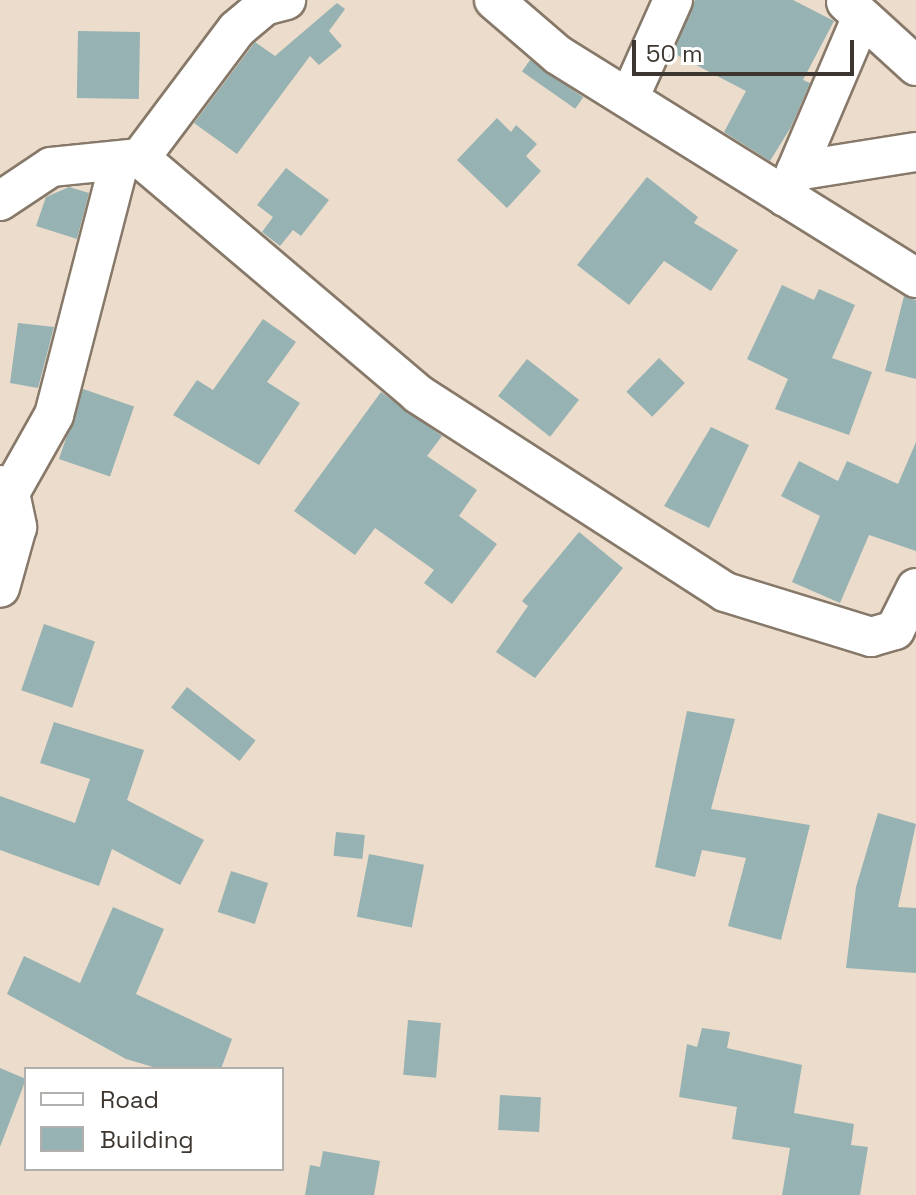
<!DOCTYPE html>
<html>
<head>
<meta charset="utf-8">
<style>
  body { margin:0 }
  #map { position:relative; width:916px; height:1195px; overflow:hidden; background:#ecdccb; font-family:"Space Grotesk",sans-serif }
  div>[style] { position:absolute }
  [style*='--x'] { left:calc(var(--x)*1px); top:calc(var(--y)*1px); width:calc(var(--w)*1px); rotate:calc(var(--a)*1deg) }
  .building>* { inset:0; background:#97b2b2; transform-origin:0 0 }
  .roads { filter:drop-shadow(2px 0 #877969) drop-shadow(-2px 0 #877969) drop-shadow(0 2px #877969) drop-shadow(0 -2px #877969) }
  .minor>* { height:38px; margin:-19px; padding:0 19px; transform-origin:19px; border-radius:19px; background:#fff }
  span { translate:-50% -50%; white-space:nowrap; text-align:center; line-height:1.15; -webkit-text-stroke:8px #fff; paint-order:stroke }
  .legend { position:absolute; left:24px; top:1067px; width:260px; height:104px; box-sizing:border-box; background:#fff; border:2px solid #b1afac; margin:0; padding:10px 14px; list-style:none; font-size:24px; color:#3d3630 }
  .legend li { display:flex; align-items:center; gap:16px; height:40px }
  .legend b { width:40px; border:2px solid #b1afac }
  .scale { position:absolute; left:632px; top:40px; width:222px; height:36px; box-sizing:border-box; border:4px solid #3d3630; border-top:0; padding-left:10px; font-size:24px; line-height:28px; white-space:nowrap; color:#3d3630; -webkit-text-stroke:6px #fff; paint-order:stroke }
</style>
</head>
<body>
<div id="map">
  <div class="building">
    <div style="clip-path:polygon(695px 0,793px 0,834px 21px,803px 80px,810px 83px,791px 127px,770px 161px,724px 132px,746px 91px,673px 53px)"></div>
    <div style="clip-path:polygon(337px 3px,345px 9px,329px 31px,342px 46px,319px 65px,310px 56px,237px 154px,194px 123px,255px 42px,275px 56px)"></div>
    <div style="left:78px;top:31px;width:62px;height:67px;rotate:1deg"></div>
    <div style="left:530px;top:60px;width:65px;height:14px;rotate:35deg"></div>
    <div style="clip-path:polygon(497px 118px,511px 132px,516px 125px,537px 144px,526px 156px,541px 171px,507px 208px,457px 160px)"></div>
    <div style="clip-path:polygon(286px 168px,329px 200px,301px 236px,293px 230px,280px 246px,262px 232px,273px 217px,257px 205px)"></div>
    <div style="clip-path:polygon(647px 177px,698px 217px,694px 223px,738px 250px,711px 291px,664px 261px,629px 305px,577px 265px)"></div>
    <div style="clip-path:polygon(69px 187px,89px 193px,77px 239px,36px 226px,46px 197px)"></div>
    <div style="clip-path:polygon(782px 285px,814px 300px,819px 289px,855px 305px,832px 358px,872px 372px,849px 435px,775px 409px,788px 379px,747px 359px)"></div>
    <div style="clip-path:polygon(904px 296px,916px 300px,916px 379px,885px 371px)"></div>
    <div style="clip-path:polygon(263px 319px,296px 342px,267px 382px,300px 403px,259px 465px,173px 415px,197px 380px,213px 390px)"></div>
    <div style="clip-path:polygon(18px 323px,54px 327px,38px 388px,10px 383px)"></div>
    <div style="left:659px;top:358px;width:36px;height:47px;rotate:44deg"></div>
    <div style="left:527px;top:359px;width:66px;height:47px;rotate:38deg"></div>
    <div style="left:83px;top:389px;width:54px;height:74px;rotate:19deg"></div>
    <div style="clip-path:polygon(381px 392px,442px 436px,427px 456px,477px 490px,459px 516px,497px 544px,452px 604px,424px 583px,434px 570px,375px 528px,355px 555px,294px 511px)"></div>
    <div style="clip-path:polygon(711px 427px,749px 445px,709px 528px,664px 506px)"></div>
    <div style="clip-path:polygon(916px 442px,916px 551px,869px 535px,840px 603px,792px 582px,820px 516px,781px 496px,799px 461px,838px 481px,847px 461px,898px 484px)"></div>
    <div style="clip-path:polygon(579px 532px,623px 568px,535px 678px,496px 652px,528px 606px,522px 601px)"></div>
    <div style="left:44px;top:624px;width:54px;height:70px;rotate:19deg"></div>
    <div style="left:187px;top:687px;width:87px;height:26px;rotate:38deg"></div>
    <div style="clip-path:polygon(687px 711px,735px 719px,711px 809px,810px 825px,781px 940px,728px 926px,746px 858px,702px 850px,695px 877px,655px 867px)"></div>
    <div style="clip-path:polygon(54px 722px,144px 750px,127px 800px,204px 840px,180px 885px,112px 849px,99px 886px,0 850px,0 796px,75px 823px,90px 779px,40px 763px)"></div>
    <div style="clip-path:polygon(878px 813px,916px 824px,898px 907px,916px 908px,916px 973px,846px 968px,856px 887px)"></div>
    <div style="left:336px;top:832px;width:29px;height:24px;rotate:6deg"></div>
    <div style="left:369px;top:854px;width:56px;height:64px;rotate:11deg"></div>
    <div style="left:231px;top:871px;width:39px;height:43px;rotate:18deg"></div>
    <div style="clip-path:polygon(113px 907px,164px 929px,136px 994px,232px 1039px,221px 1069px,160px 1069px,126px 1059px,7px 994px,24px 956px,80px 983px)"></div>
    <div style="left:408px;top:1020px;width:33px;height:55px;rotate:5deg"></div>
    <div style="clip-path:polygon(702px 1028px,730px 1032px,727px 1048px,802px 1065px,794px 1113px,854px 1124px,851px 1145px,868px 1147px,860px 1195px,782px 1195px,790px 1148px,732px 1139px,737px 1107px,679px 1097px,687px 1044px,697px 1047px)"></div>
    <div style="clip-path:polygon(0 1068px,26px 1079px,0 1147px)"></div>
    <div style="left:500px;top:1095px;width:41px;height:35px;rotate:3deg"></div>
    <div style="clip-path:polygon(323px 1151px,380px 1161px,374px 1195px,305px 1195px,310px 1165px,320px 1167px)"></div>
  </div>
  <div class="roads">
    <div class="minor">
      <div style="--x:494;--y:0;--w:84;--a:40.7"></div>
      <div style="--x:558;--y:55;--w:422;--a:31.9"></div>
      <div style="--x:846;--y:2;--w:95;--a:42.4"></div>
      <div style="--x:631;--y:94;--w:103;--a:-65.9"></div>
      <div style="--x:140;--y:158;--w:365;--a:40.3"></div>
      <div style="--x:418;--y:394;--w:365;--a:32.8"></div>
      <div style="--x:725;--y:592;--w:153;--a:17.1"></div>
      <div style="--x:871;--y:637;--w:25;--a:-16"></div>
      <div style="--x:895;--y:630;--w:47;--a:-63.4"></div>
      <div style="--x:796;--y:171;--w:121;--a:-9"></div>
      <div style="--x:785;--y:197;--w:191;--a:-66.9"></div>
      <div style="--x:0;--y:201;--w:61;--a:-33.7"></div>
      <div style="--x:51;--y:167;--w:89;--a:-5.8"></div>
      <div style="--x:140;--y:158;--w:161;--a:-53.1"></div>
      <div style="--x:237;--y:29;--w:35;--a:-40"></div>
      <div style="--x:264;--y:6;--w:23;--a:-15"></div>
      <div style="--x:0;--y:485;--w:13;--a:39"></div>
      <div style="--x:10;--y:493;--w:35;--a:78"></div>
      <div style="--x:17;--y:527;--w:63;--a:105.6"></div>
      <div style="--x:10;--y:493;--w:90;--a:-60.6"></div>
      <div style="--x:54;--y:415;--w:259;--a:-75.5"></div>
    </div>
  </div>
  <ul class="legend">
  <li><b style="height:10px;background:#fff"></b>Road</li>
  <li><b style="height:22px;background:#97b2b2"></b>Building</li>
  </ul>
  <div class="scale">50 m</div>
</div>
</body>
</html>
